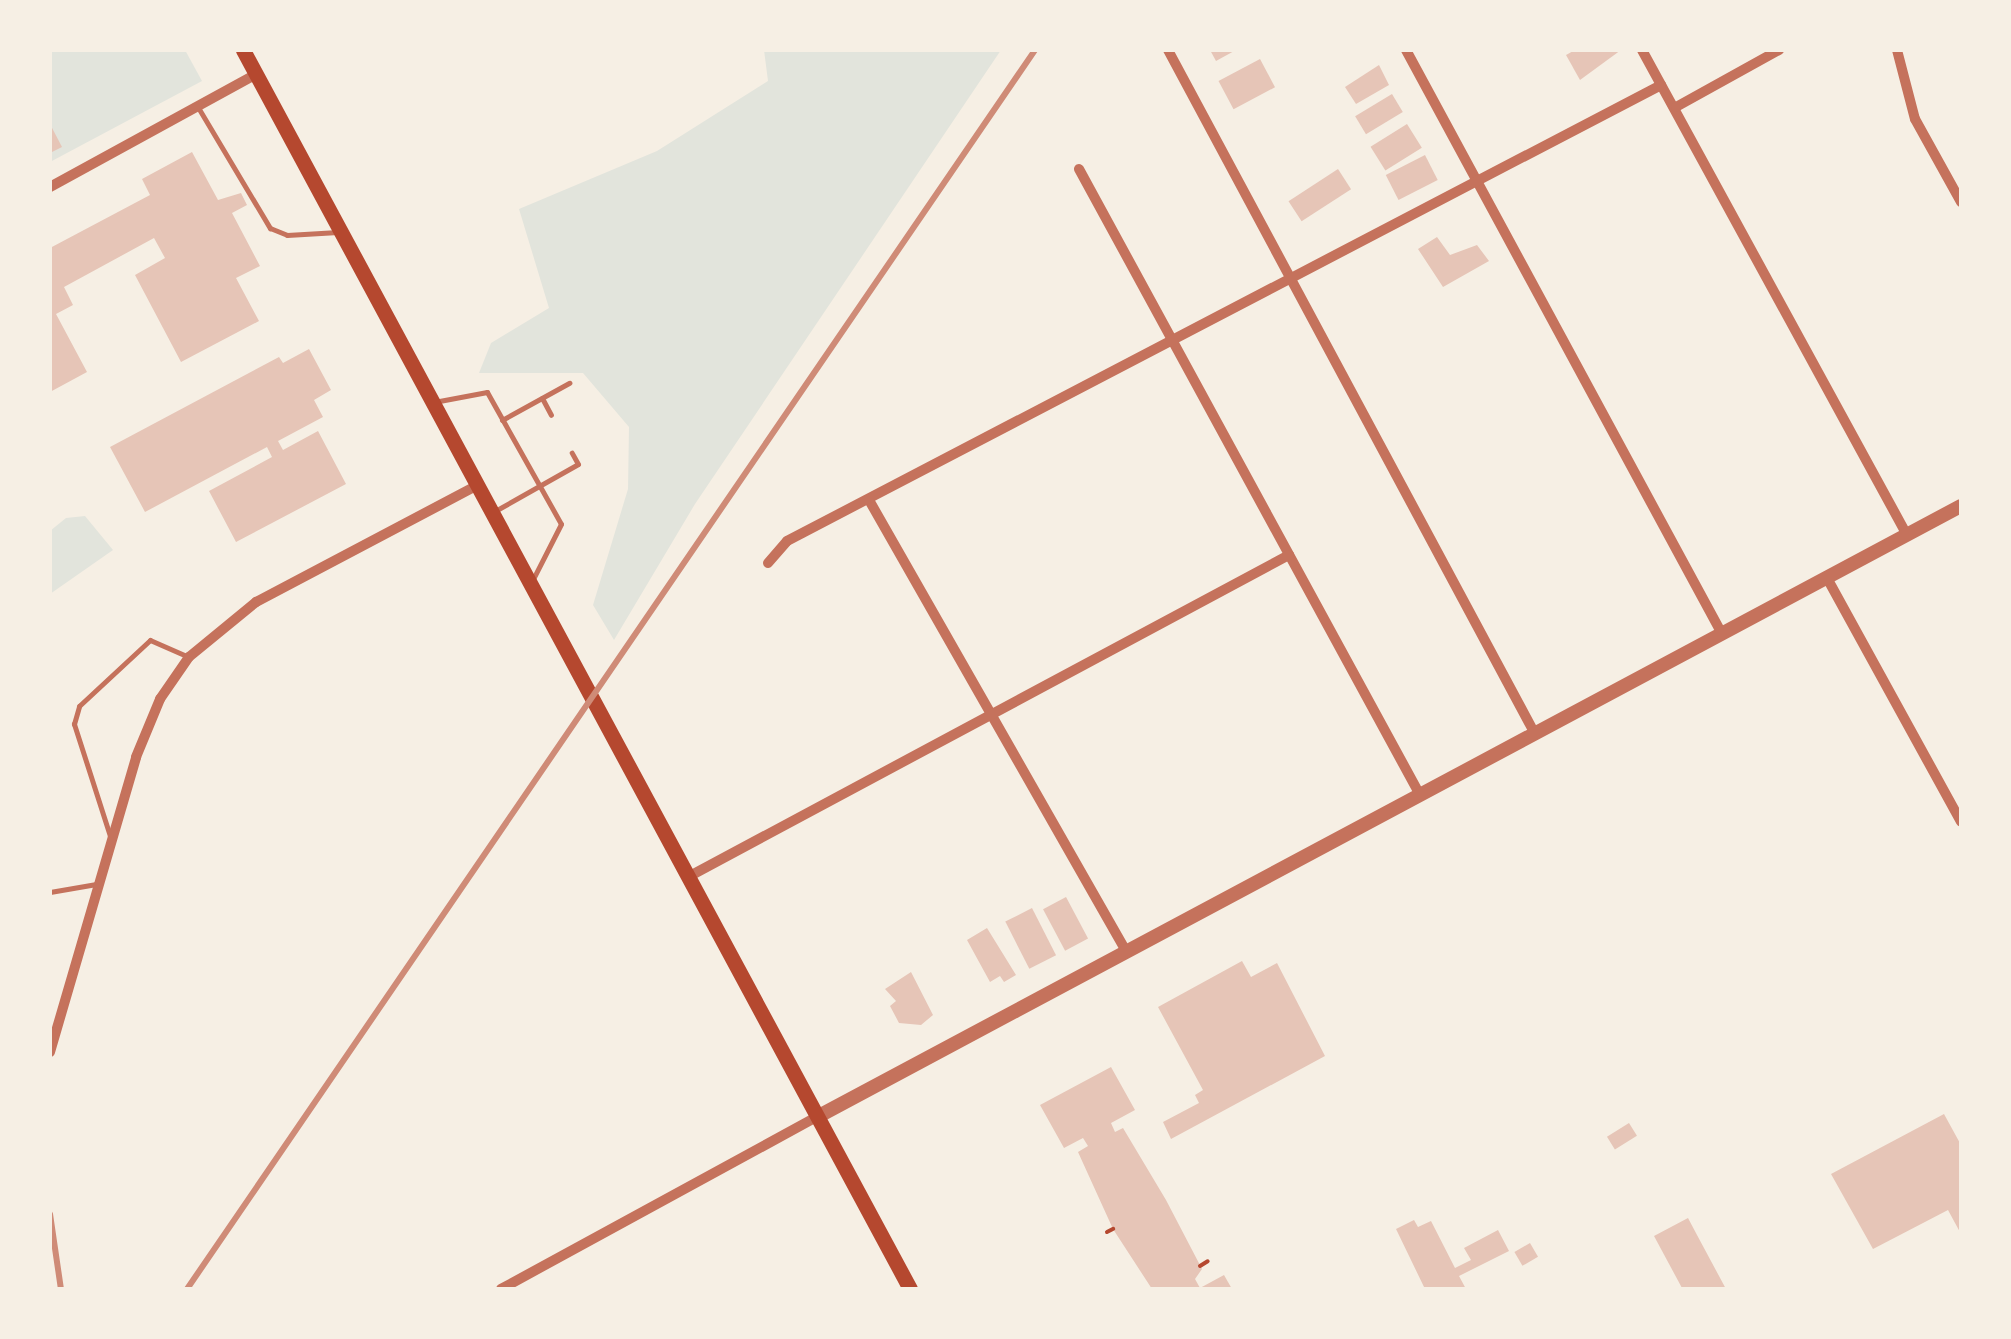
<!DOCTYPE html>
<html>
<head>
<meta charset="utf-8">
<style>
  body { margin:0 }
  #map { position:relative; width:2011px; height:1339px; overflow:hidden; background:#f6efe4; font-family:"Sofia Sans Condensed",sans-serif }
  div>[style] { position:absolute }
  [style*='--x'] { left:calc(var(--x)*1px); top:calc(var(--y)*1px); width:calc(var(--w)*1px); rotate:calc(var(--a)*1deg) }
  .green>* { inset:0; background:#e2e4dc }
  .building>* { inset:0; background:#e6c5b7; transform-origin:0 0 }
  .path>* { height:4px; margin:-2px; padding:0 2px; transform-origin:2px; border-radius:2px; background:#b5482f }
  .service>* { height:5px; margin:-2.5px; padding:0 2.5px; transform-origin:2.5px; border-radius:2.5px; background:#c5725c }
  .minor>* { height:10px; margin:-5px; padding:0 5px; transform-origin:5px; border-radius:5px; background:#c5725c }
  .tertiary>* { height:14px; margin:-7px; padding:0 7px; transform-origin:7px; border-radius:7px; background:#c5725c }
  .secondary>* { height:15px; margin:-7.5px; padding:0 7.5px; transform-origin:7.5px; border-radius:7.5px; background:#b5482f }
  .rail>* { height:6px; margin:-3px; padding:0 3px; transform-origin:3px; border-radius:3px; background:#cf8b77 }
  span { translate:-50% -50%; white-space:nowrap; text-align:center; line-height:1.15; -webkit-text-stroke:9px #f6efe4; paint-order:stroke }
  .frame { position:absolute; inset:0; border:52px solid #f6efe4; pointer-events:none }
</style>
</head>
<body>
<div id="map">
  <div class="green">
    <div style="clip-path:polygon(50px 50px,185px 50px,202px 81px,50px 162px)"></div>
    <div style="clip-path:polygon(764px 50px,1001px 50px,695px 504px,614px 640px,593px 605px,628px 489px,629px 427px,583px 373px,479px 373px,491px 343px,549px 308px,519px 209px,657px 151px,768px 81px)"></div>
    <div style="clip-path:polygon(85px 516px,113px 550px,50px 594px,50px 531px,66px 518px)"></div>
  </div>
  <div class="building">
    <div style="clip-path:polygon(1210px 50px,1236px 50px,1216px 61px)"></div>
    <div style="clip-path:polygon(1575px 50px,1621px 50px,1580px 80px,1566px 55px)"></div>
    <div style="left:1260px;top:59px;width:32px;height:47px;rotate:62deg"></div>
    <div style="clip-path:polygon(1379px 65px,1389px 85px,1356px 104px,1345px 87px)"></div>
    <div style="left:1392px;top:94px;width:21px;height:43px;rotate:59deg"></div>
    <div style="clip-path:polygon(50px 124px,62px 147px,50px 153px)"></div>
    <div style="left:1407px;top:124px;width:28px;height:43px;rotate:58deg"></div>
    <div style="clip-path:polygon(192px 152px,218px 200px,241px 193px,247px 205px,232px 213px,260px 266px,236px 278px,259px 321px,181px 362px,135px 275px,165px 258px,154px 238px,64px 287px,73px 305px,56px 314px,87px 372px,50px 392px,50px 248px,150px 195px,142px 179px)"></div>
    <div style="left:1425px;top:155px;width:28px;height:44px;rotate:63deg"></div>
    <div style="left:1338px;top:169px;width:24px;height:59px;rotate:57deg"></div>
    <div style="clip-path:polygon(1437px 237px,1450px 255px,1477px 245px,1489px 261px,1443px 287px,1418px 249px)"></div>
    <div style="clip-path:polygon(309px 349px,331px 390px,314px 400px,323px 417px,278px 441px,283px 450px,318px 431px,346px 484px,236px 542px,209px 491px,272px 457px,267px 447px,145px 512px,110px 447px,279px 357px,283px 363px)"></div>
    <div style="left:1066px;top:897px;width:47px;height:26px;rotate:62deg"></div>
    <div style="left:1032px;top:908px;width:53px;height:30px;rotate:63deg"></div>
    <div style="clip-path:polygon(987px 928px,1016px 975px,1004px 982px,1000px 976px,990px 982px,967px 940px)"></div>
    <div style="clip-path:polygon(1242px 961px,1251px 977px,1277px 963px,1325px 1056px,1171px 1139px,1163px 1122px,1199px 1103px,1195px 1095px,1203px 1090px,1158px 1007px)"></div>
    <div style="clip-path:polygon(911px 972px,933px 1015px,921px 1025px,899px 1023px,890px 1006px,896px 1001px,885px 989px)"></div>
    <div style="clip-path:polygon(1111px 1067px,1135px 1110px,1111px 1123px,1115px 1132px,1123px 1128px,1166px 1200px,1202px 1269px,1195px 1279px,1200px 1288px,1224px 1275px,1232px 1289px,1152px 1289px,1113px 1229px,1078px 1152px,1088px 1146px,1083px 1138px,1064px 1148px,1040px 1105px)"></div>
    <div style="clip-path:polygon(1944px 1114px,1961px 1145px,1961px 1234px,1948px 1210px,1873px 1249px,1831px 1174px)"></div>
    <div style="left:1629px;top:1123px;width:15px;height:26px;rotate:58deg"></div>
    <div style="clip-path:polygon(1688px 1218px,1697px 1235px,1726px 1289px,1682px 1288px,1654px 1236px)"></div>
    <div style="clip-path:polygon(1414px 1220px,1418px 1227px,1431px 1221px,1455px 1268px,1471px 1260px,1464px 1248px,1498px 1230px,1509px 1251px,1459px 1276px,1466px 1289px,1425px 1289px,1396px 1229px)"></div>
    <div style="left:1530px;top:1243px;width:16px;height:18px;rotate:60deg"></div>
  </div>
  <div class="path">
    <div style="--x:1107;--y:1232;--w:7;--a:-27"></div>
    <div style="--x:1200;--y:1266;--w:9;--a:-32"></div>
  </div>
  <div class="service">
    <div style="--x:199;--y:109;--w:139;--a:59.2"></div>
    <div style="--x:270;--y:228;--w:18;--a:22"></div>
    <div style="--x:287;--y:235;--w:51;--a:-3.4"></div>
    <div style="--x:542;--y:398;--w:19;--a:62"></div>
    <div style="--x:434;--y:402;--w:54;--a:-10.7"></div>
    <div style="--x:487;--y:392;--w:151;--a:60.7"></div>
    <div style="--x:561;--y:524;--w:64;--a:117"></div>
    <div style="--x:502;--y:420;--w:77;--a:-28.9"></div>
    <div style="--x:495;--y:511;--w:95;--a:-29.5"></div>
    <div style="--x:578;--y:464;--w:13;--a:-119"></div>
    <div style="--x:110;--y:836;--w:118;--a:-107.8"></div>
    <div style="--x:74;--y:724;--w:19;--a:-74"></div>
    <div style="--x:79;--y:706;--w:97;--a:-42.9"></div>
    <div style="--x:150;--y:640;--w:43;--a:23.6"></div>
    <div style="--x:50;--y:892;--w:47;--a:-9.9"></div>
  </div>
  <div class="minor">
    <div style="--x:1168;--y:50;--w:774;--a:61.78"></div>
    <div style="--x:1406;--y:50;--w:664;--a:61.58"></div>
    <div style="--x:1642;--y:50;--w:553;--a:61.35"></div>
    <div style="--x:1897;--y:50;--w:71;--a:75.4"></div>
    <div style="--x:1915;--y:119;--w:95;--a:61"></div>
    <div style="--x:1676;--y:107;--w:118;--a:-29"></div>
    <div style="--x:1079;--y:169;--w:713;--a:61.42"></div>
    <div style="--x:50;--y:187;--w:235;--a:-28.7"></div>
    <div style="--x:869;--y:500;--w:519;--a:60.32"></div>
    <div style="--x:768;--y:563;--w:29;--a:-49"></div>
    <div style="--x:787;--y:541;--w:986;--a:-27.55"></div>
    <div style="--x:1827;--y:578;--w:278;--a:61.2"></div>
    <div style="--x:688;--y:877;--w:682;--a:-28.18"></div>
    <div style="--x:50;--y:1052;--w:307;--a:-73.7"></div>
    <div style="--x:136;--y:757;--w:63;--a:-67.5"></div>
    <div style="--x:160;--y:699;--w:51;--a:-55.4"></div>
    <div style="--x:189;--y:657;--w:87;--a:-39.4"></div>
    <div style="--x:256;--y:602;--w:251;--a:-27.8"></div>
    <div style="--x:501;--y:1289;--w:360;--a:-28.6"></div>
  </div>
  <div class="tertiary">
    <div style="--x:817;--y:1117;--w:1297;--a:-28.11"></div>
  </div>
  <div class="secondary">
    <div style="--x:243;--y:50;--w:1407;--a:61.7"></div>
  </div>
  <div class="rail">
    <div style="--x:50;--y:1214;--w:76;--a:81.7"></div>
    <div style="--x:187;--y:1289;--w:1501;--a:-55.61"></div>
  </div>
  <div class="frame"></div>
</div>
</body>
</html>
